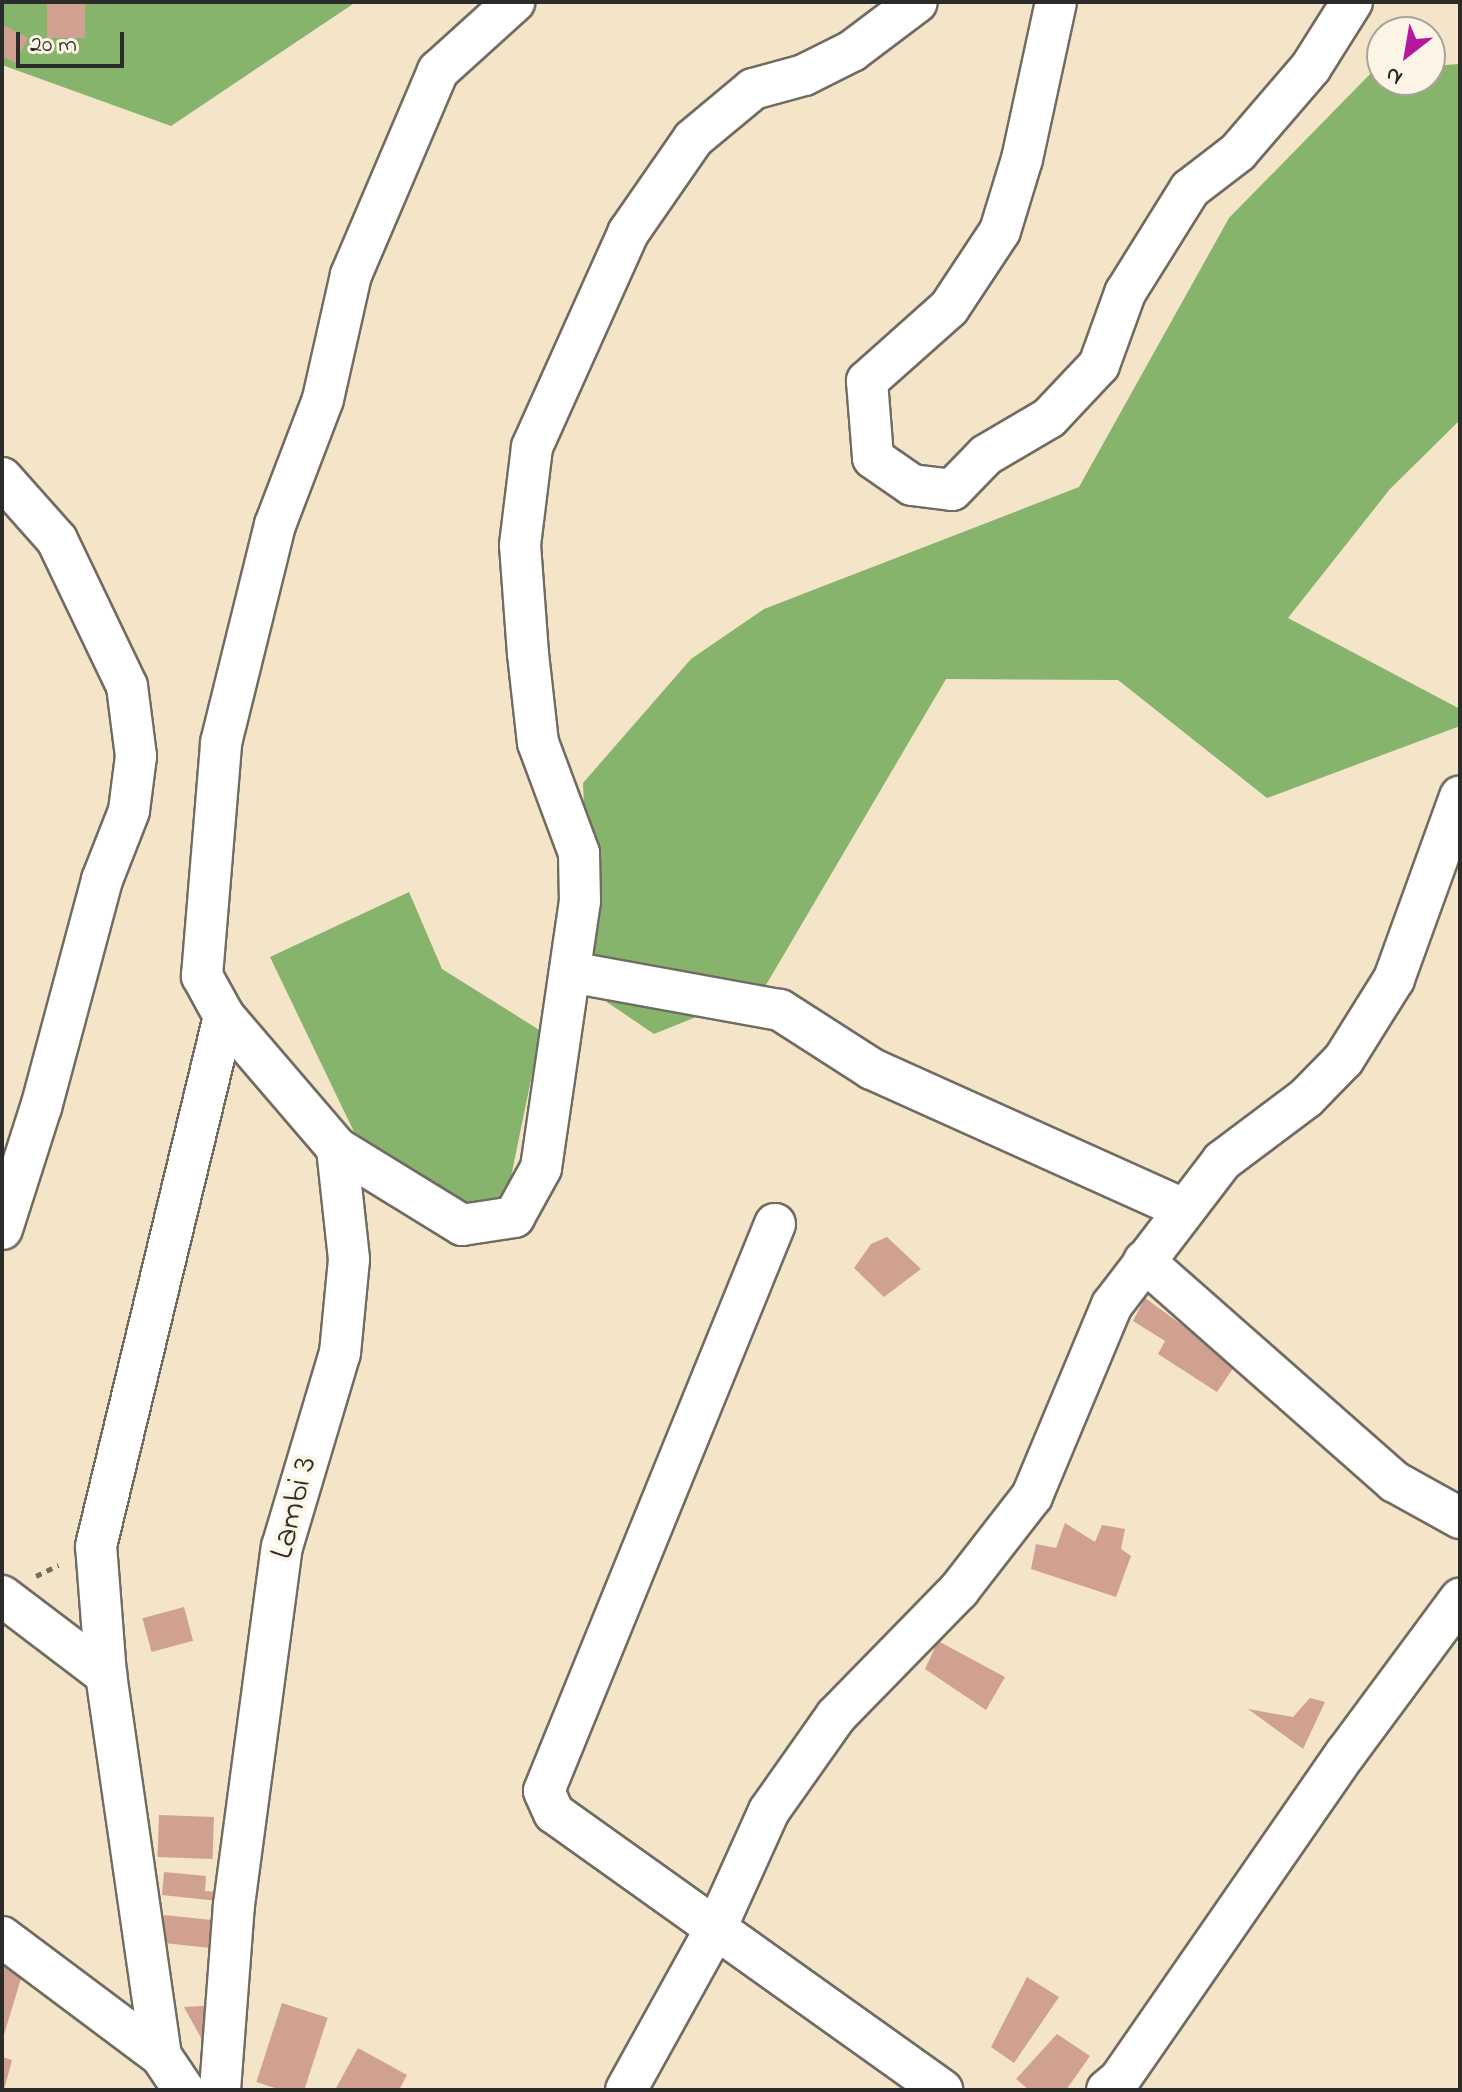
<!DOCTYPE html>
<html>
<head>
<meta charset="utf-8">
<style>
  body { margin:0 }
  #map { position:relative; width:1462px; height:2092px; overflow:hidden; background:#f4e4c8; font-family:"Indie Flower",sans-serif }
  div>[style] { position:absolute }
  [style*='--x'] { left:calc(var(--x)*1px); top:calc(var(--y)*1px); width:calc(var(--w)*1px); rotate:calc(var(--a)*1deg) }
  .forest>* { inset:0; background:#86b46c }
  .building>* { inset:0; background:#d0a191; transform-origin:0 0 }
  .path>* { height:5px; margin-top:-2.5px; transform-origin:0; background:repeating-linear-gradient(90deg,#716c62 0 6px,transparent 0 12px) }
  .roads { filter:drop-shadow(2px 0 #716c62) drop-shadow(-2px 0 #716c62) drop-shadow(0 2px #716c62) drop-shadow(0 -2px #716c62) }
  .minor>* { height:40px; margin:-20px; padding:0 20px; transform-origin:20px; border-radius:20px; background:#fff }
  span { translate:-50% -50%; white-space:nowrap; text-align:center; line-height:1.15; -webkit-text-stroke:8px #fcf5e5; paint-order:stroke }
  .street-label { font-size:34px; color:#2b2b2b }
  .frame { position:absolute; inset:0; border:4px solid #2b2b2b; pointer-events:none }
  .north { position:absolute; left:1366px; top:16px; width:80px; height:80px; box-sizing:border-box; background:#fcf5e5; border:2px solid #a8a49b; border-radius:50%; rotate:211deg; font-size:22px; font-weight:700; line-height:32px; text-align:center; color:#2b2b2b }
  .north::after { content:''; display:block; margin:auto; width:28px; height:36px; background:#b5179e; clip-path:polygon(50% 0,100% 100%,50% 72%,0 100%) }
  .scale { position:absolute; left:16px; top:32px; width:108px; height:36px; box-sizing:border-box; border:4px solid #2b2b2b; border-top:0; padding-left:10px; font-size:24px; line-height:28px; white-space:nowrap; color:#2b2b2b; -webkit-text-stroke:6px #fcf5e5; paint-order:stroke }
</style>
</head>
<body>
<div id="map">
  <div class="forest">
    <div style="clip-path:polygon(2px 2px,356px 2px,171px 126px,2px 65px)"></div>
    <div style="clip-path:polygon(1460px 64px,1460px 420px,1390px 489px,1288px 618px,1460px 709px,1460px 726px,1267px 798px,1118px 680px,946px 679px,763px 990px,654px 1034px,592px 992px,583px 783px,691px 659px,764px 609px,1079px 487px,1229px 218px,1375px 69px,1382px 69px,1382px 80px,1430px 80px,1430px 66px)"></div>
    <div style="clip-path:polygon(409px 892px,442px 969px,541px 1031px,504px 1211px,465px 1213px,367px 1159px,270px 957px)"></div>
  </div>
  <div class="building">
    <div style="left:47px;top:2px;width:38px;height:36px"></div>
    <div style="clip-path:polygon(2px 24px,28px 38px,15px 63px,2px 56px)"></div>
    <div style="clip-path:polygon(887px 1237px,921px 1269px,884px 1297px,854px 1268px,871px 1244px)"></div>
    <div style="clip-path:polygon(1145px 1298px,1236px 1364px,1217px 1392px,1158px 1354px,1165px 1341px,1133px 1321px)"></div>
    <div style="clip-path:polygon(1065px 1523px,1095px 1542px,1102px 1525px,1125px 1529px,1121px 1549px,1131px 1556px,1116px 1597px,1031px 1569px,1036px 1544px,1056px 1548px)"></div>
    <div style="left:184px;top:1607px;width:35px;height:43px;rotate:75deg"></div>
    <div style="clip-path:polygon(938px 1641px,1005px 1677px,986px 1710px,925px 1669px)"></div>
    <div style="clip-path:polygon(1310px 1698px,1325px 1702px,1303px 1749px,1248px 1709px,1293px 1717px)"></div>
    <div style="left:159px;top:1815px;width:55px;height:42px;rotate:2deg"></div>
    <div style="clip-path:polygon(164px 1872px,206px 1876px,205px 1891px,228px 1893px,227px 1902px,162px 1895px)"></div>
    <div style="left:164px;top:1915px;width:48px;height:28px;rotate:6deg"></div>
    <div style="clip-path:polygon(2px 1955px,26px 1962px,3px 2038px,2px 2038px)"></div>
    <div style="clip-path:polygon(1027px 1977px,1059px 1997px,1014px 2063px,991px 2047px)"></div>
    <div style="left:282px;top:2003px;width:48px;height:83px;rotate:18deg"></div>
    <div style="clip-path:polygon(219px 2005px,205px 2045px,184px 2007px)"></div>
    <div style="clip-path:polygon(1057px 2034px,1090px 2056px,1066px 2090px,1029px 2090px,1016px 2079px)"></div>
    <div style="clip-path:polygon(358px 2048px,407px 2075px,399px 2090px,335px 2090px)"></div>
    <div style="clip-path:polygon(2px 2057px,12px 2060px,4px 2090px,2px 2090px)"></div>
  </div>
  <div class="path">
    <div style="--x:36;--y:1576;--w:25;--a:-26"></div>
  </div>
  <div class="roads">
    <div class="minor">
      <div style="--x:1056;--y:2;--w:161;--a:102.2"></div>
      <div style="--x:1022;--y:159;--w:75;--a:107"></div>
      <div style="--x:1000;--y:231;--w:92;--a:123.5"></div>
      <div style="--x:949;--y:308;--w:110;--a:138.3"></div>
      <div style="--x:867;--y:381;--w:77;--a:85.5"></div>
      <div style="--x:873;--y:458;--w:47;--a:34.7"></div>
      <div style="--x:912;--y:485;--w:40;--a:7.1"></div>
      <div style="--x:952;--y:490;--w:49;--a:-45.8"></div>
      <div style="--x:986;--y:455;--w:73;--a:-30.4"></div>
      <div style="--x:1049;--y:418;--w:73;--a:-46.7"></div>
      <div style="--x:1099;--y:365;--w:77;--a:-70.1"></div>
      <div style="--x:1125;--y:293;--w:123;--a:-58"></div>
      <div style="--x:1190;--y:189;--w:61;--a:-37.6"></div>
      <div style="--x:1238;--y:152;--w:112;--a:-49.3"></div>
      <div style="--x:1311;--y:67;--w:77;--a:-57.8"></div>
      <div style="--x:2;--y:478;--w:83;--a:48.4"></div>
      <div style="--x:57;--y:540;--w:162;--a:64.4"></div>
      <div style="--x:127;--y:686;--w:71;--a:82.7"></div>
      <div style="--x:136;--y:756;--w:55;--a:97.3"></div>
      <div style="--x:129;--y:811;--w:74;--a:111.4"></div>
      <div style="--x:102;--y:880;--w:235;--a:105"></div>
      <div style="--x:41;--y:1107;--w:128;--a:107.7"></div>
      <div style="--x:570;--y:972;--w:213;--a:10.3"></div>
      <div style="--x:780;--y:1010;--w:109;--a:32.7"></div>
      <div style="--x:872;--y:1069;--w:342;--a:24.2"></div>
      <div style="--x:337;--y:1148;--w:147;--a:31.6"></div>
      <div style="--x:462;--y:1225;--w:53;--a:-8.7"></div>
      <div style="--x:514;--y:1217;--w:56;--a:-61.1"></div>
      <div style="--x:541;--y:1168;--w:269;--a:-81.7"></div>
      <div style="--x:580;--y:902;--w:49;--a:-91.2"></div>
      <div style="--x:579;--y:853;--w:117;--a:-110.4"></div>
      <div style="--x:538;--y:743;--w:90;--a:-96.4"></div>
      <div style="--x:528;--y:654;--w:109;--a:-94.2"></div>
      <div style="--x:520;--y:545;--w:99;--a:-83"></div>
      <div style="--x:532;--y:447;--w:235;--a:-65.8"></div>
      <div style="--x:628;--y:233;--w:114;--a:-55.3"></div>
      <div style="--x:693;--y:139;--w:78;--a:-39.8"></div>
      <div style="--x:753;--y:89;--w:53;--a:-15.4"></div>
      <div style="--x:804;--y:75;--w:54;--a:-26.6"></div>
      <div style="--x:852;--y:51;--w:81;--a:-37"></div>
      <div style="--x:775;--y:1224;--w:612;--a:112.17"></div>
      <div style="--x:544;--y:1791;--w:24;--a:66"></div>
      <div style="--x:554;--y:1813;--w:477;--a:35.5"></div>
      <div style="--x:1144;--y:1261;--w:334;--a:41.4"></div>
      <div style="--x:1395;--y:1482;--w:74;--a:29"></div>
      <div style="--x:2;--y:1596;--w:131;--a:37.2"></div>
      <div style="--x:2;--y:1937;--w:199;--a:36.8"></div>
      <div style="--x:161;--y:2056;--w:41;--a:55.9"></div>
      <div style="--x:161;--y:2056;--w:385;--a:-98.2"></div>
      <div style="--x:106;--y:1675;--w:129;--a:-94.4"></div>
      <div style="--x:96;--y:1546;--w:545;--a:-76.42"></div>
      <div style="--x:220;--y:2090;--w:186;--a:-85.7"></div>
      <div style="--x:234;--y:1905;--w:361;--a:-82.4"></div>
      <div style="--x:282;--y:1547;--w:202;--a:-73.4"></div>
      <div style="--x:340;--y:1353;--w:94;--a:-84.5"></div>
      <div style="--x:349;--y:1259;--w:112;--a:-96.2"></div>
      <div style="--x:337;--y:1148;--w:174;--a:-130.6"></div>
      <div style="--x:224;--y:1016;--w:46;--a:-118.8"></div>
      <div style="--x:202;--y:976;--w:234;--a:-85.3"></div>
      <div style="--x:221;--y:743;--w:225;--a:-76.1"></div>
      <div style="--x:275;--y:525;--w:135;--a:-69.1"></div>
      <div style="--x:323;--y:399;--w:127;--a:-77.3"></div>
      <div style="--x:351;--y:275;--w:222;--a:-66.9"></div>
      <div style="--x:438;--y:71;--w:103;--a:-42.2"></div>
      <div style="--x:626;--y:2090;--w:188;--a:-61"></div>
      <div style="--x:717;--y:1926;--w:126;--a:-65.7"></div>
      <div style="--x:769;--y:1811;--w:116;--a:-54.8"></div>
      <div style="--x:836;--y:1716;--w:176;--a:-45.7"></div>
      <div style="--x:959;--y:1590;--w:119;--a:-52.2"></div>
      <div style="--x:1032;--y:1496;--w:207;--a:-67.3"></div>
      <div style="--x:1112;--y:1305;--w:181;--a:-52.6"></div>
      <div style="--x:1222;--y:1161;--w:105;--a:-36.9"></div>
      <div style="--x:1306;--y:1098;--w:54;--a:-45.7"></div>
      <div style="--x:1344;--y:1059;--w:94;--a:-58"></div>
      <div style="--x:1394;--y:979;--w:194;--a:-70.1"></div>
      <div style="--x:1107;--y:2090;--w:17;--a:-40"></div>
      <div style="--x:1120;--y:2079;--w:397;--a:-55.3"></div>
      <div style="--x:1346;--y:1753;--w:192;--a:-53.5"></div>
    </div>
  </div>
  <div class="street-label">
    <span style="left:295px;top:1508px;rotate:-76deg">Lambi 3</span>
  </div>
  <div class="frame"></div>
  <div class="north">N</div>
  <div class="scale">20 m</div>
</div>
</body>
</html>
